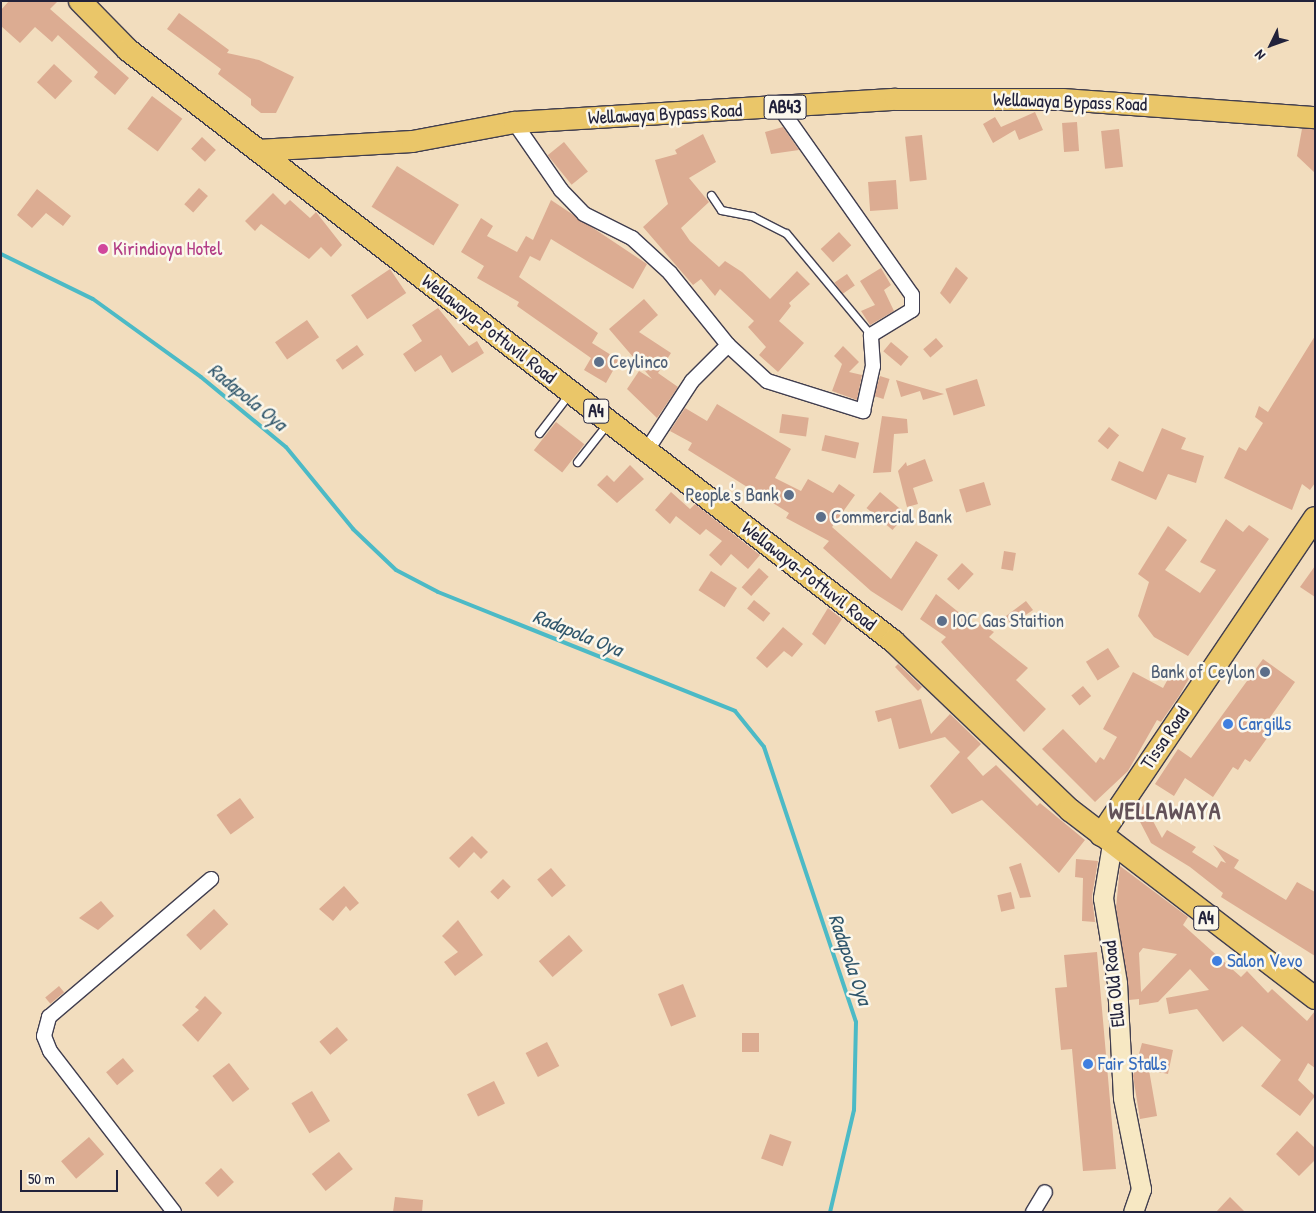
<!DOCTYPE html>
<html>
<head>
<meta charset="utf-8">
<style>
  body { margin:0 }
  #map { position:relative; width:1316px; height:1213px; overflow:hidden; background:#f2ddbe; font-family:"Patrick Hand",sans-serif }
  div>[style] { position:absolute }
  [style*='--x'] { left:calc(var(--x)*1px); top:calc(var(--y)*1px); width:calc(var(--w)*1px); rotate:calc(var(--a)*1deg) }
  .stream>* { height:4px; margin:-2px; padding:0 2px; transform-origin:2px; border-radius:2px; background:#4cbac6 }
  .building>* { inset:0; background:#dcac92; transform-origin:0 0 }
  .roads { filter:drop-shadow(1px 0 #413e4f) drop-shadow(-1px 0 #413e4f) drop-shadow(0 1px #413e4f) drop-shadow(0 -1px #413e4f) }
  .service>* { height:7px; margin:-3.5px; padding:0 3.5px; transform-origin:3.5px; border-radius:3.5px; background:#fff }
  .minor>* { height:14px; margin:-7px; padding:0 7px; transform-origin:7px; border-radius:7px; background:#fff }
  .secondary>* { height:19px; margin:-9.5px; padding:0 9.5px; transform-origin:9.5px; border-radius:9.5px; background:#f7e8c3 }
  .primary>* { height:21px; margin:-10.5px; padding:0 10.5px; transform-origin:10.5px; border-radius:10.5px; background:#eac669 }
  .trunk>* { height:22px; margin:-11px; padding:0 11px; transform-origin:11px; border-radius:11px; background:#eac669 }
  .dots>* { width:14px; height:14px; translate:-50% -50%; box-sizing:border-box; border:2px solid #fbf7ec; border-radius:50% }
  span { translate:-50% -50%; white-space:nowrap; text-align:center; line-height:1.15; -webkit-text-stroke:5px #fbf7ec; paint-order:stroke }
  .shield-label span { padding:1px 4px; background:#fbf7ec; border:1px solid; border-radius:4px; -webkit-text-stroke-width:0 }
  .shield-label { font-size:18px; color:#22223b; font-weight:700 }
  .street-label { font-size:19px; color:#22223b }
  .hotel-label { font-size:19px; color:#b23c85 }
  .left { translate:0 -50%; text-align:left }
  .service-label { font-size:19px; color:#4e5e75 }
  .right { translate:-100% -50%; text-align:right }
  .shop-label { font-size:19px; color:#366cbe }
  .water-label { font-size:20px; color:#31576c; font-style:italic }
  .district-label { font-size:24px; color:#635259; font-weight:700; letter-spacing:1px }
  .frame { position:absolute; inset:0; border:2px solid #22223b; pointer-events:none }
  .north { position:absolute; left:1246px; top:20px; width:50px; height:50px; -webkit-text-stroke:4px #fbf7ec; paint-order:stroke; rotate:228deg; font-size:14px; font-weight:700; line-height:20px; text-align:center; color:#22223b }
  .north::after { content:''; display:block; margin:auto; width:18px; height:22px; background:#22223b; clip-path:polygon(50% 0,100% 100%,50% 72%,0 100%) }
  .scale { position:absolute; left:20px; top:1170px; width:98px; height:22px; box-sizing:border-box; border:2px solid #22223b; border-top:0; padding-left:6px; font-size:15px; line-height:18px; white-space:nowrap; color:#22223b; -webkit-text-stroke:4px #fbf7ec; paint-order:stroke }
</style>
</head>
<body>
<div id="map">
  <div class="stream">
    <div style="--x:1;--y:254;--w:102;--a:26.1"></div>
    <div style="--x:93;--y:299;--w:133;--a:35.8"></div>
    <div style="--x:201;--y:377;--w:110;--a:39.5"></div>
    <div style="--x:286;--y:447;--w:106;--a:50.7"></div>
    <div style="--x:353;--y:529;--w:59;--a:43.6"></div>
    <div style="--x:396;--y:570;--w:47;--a:27.6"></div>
    <div style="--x:438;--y:592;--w:320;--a:21.8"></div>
    <div style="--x:735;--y:711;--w:46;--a:51.1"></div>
    <div style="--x:764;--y:747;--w:290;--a:71.5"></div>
    <div style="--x:856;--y:1022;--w:88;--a:91.3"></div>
    <div style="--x:854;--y:1110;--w:105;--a:103.2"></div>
  </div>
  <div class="building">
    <div style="clip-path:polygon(9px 1px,58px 1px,50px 9px,129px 78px,115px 95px,94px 77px,98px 72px,58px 35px,52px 42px,35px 27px,20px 43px,1px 26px,1px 10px)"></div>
    <div style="clip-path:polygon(179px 13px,229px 50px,227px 53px,259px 60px,294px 77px,276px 113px,261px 113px,251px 105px,251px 99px,218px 74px,221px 69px,167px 29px)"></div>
    <div style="left:54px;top:64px;width:25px;height:25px;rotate:43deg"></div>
    <div style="left:152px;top:96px;width:38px;height:41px;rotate:37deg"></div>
    <div style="clip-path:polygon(1035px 112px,1043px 130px,1019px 140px,1015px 130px,993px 143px,983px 124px,995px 117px,1001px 127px)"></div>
    <div style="left:1077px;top:122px;width:29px;height:15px;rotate:86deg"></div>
    <div style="clip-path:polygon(783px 127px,799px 150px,771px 154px,765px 132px)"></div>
    <div style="left:1119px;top:129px;width:38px;height:18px;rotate:84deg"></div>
    <div style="clip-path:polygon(1302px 129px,1315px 129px,1315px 173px,1297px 156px)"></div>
    <div style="clip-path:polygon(703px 134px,716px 162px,689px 178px,709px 202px,681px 228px,690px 241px,719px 267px,725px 261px,742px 272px,770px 299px,797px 271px,810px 284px,789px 303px,791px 306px,779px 321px,804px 343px,778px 372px,759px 355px,766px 347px,748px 327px,754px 321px,720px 289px,715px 296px,701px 279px,693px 285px,643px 227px,668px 204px,655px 160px,677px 154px,675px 150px)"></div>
    <div style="left:922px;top:135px;width:45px;height:17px;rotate:84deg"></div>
    <div style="left:202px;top:137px;width:19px;height:16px;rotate:43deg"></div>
    <div style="left:564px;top:142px;width:38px;height:21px;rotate:51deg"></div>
    <div style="left:397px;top:166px;width:73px;height:48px;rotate:32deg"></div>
    <div style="left:896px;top:180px;width:29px;height:28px;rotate:86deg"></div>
    <div style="left:199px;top:188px;width:12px;height:22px;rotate:42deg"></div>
    <div style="clip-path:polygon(37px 189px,71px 216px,63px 226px,46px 213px,32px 228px,17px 215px)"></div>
    <div style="clip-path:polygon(273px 193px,285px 205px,290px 200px,310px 218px,316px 212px,342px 245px,331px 257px,321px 247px,309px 259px,261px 224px,255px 231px,245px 221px)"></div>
    <div style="clip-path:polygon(551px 200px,647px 264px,633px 289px,551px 239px,540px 261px,530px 256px,519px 277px,598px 333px,592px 343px,619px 360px,606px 383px,584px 370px,591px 358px,517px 306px,519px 302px,477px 278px,484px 266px,461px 252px,481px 218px,493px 226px,487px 236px,517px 252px,526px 236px,533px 240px)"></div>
    <div style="left:839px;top:232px;width:18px;height:25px;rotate:47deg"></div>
    <div style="clip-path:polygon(956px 267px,968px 278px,950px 304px,940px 293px)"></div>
    <div style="clip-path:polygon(881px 268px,891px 285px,884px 290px,894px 311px,870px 325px,861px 311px,875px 305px,860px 281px)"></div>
    <div style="left:390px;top:269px;width:29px;height:47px;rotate:56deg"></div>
    <div style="left:847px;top:274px;width:14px;height:15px;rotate:56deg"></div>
    <div style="clip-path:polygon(644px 299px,658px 315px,639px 332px,671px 353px,658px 373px,678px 387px,657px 418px,627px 389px,639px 371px,652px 379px,609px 329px)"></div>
    <div style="clip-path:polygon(438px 308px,469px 346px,477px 341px,484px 353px,452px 373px,441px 355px,415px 372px,403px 354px,422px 341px,412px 325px)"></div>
    <div style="left:307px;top:320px;width:21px;height:39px;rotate:55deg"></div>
    <div style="clip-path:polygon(1315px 336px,1315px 483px,1310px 490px,1302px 484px,1292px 510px,1224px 478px,1239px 447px,1246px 451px,1263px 423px,1255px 417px,1259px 406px,1268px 412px)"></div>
    <div style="left:936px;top:338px;width:11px;height:17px;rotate:49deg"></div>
    <div style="left:891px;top:342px;width:23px;height:12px;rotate:40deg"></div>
    <div style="left:357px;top:345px;width:12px;height:26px;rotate:55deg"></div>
    <div style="clip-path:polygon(843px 346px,859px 362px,849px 372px,862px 375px,857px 400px,832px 391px,842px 364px,834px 356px)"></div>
    <div style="left:880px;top:376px;width:10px;height:21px;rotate:17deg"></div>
    <div style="left:977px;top:379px;width:28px;height:33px;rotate:73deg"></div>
    <div style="clip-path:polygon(896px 380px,909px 384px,944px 394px,923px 400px,920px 391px,901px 397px)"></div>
    <div style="clip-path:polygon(717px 404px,791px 449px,775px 478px,801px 491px,808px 479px,833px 493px,839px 484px,855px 495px,832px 527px,891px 579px,916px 541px,938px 555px,902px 611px,871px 591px,823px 548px,829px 541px,786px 518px,789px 513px,688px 450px,692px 443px,670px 431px,685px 408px,707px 421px)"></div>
    <div style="left:782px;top:414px;width:27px;height:19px;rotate:8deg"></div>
    <div style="clip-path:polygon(882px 416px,907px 419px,908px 433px,894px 434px,891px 472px,873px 473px)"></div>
    <div style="left:556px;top:422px;width:36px;height:36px;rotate:38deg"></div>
    <div style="left:1109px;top:427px;width:13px;height:18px;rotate:39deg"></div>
    <div style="clip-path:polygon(1162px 428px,1186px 438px,1181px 449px,1204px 456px,1196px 483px,1168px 474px,1156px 500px,1111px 480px,1119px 461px,1143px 472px)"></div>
    <div style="left:825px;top:435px;width:35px;height:16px;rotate:13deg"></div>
    <div style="clip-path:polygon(925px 459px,933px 481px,913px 488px,918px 504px,907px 507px,898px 471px,906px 462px,907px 466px)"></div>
    <div style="clip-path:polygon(630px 465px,644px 479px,617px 503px,597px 485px,607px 475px,614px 482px)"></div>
    <div style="left:984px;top:482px;width:24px;height:26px;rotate:73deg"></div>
    <div style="clip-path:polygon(671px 492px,690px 509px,695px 504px,760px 555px,748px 569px,731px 554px,721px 566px,709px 555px,722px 541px,706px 529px,700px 535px,676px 516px,670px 524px,655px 510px)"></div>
    <div style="left:880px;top:492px;width:34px;height:21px;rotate:40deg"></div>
    <div style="clip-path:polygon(1226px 519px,1243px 532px,1249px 525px,1269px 539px,1188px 656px,1154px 637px,1138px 616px,1149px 582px,1138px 574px,1168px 526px,1187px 540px,1165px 570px,1200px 593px,1216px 570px,1200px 562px)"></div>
    <div style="left:1004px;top:551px;width:12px;height:18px;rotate:9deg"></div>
    <div style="left:962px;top:563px;width:16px;height:22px;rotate:43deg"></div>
    <div style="clip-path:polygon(1315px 566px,1315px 597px,1300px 587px)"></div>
    <div style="left:759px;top:568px;width:13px;height:26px;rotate:42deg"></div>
    <div style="left:711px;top:571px;width:31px;height:23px;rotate:33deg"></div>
    <div style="clip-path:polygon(936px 594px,977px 627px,980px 624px,994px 632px,989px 637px,1028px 668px,1016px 680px,1046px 709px,1024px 732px,941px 642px,946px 637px,920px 619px)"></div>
    <div style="left:754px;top:600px;width:21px;height:11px;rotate:39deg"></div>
    <div style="clip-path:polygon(1026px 601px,1033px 610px,1011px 625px,1006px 616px)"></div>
    <div style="clip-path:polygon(828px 608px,842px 619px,825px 645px,812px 634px)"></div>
    <div style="clip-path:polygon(783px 627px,803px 644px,792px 657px,784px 651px,767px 668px,756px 658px)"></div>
    <div style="left:1108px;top:648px;width:22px;height:26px;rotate:58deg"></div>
    <div style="clip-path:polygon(1263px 659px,1295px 682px,1262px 729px,1270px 734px,1250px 762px,1245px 759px,1238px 770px,1233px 767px,1213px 797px,1185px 778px,1174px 796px,1155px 784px,1178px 749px,1191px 758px)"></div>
    <div style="clip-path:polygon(898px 664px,922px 687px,918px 691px,895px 667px)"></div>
    <div style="clip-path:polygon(1174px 668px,1190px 677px,1179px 696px,1161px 722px,1157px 720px,1128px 771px,1095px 802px,1042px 749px,1063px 729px,1096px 763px,1100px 757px,1104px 760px,1117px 737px,1103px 729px,1133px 672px,1163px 688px)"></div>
    <div style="left:1083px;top:686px;width:13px;height:15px;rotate:51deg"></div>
    <div style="clip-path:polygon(921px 699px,931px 734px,950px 714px,981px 744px,967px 758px,983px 776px,996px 765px,1037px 806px,1040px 803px,1085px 840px,1059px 873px,982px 800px,952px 814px,930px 786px,960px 752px,945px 737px,899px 749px,891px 718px,878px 722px,875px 711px)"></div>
    <div style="left:240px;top:798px;width:24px;height:29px;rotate:54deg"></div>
    <div style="clip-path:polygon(1144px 804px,1162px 838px,1167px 830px,1196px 847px,1192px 852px,1217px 868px,1221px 861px,1226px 863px,1213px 845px,1239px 860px,1234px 868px,1286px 900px,1297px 882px,1315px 892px,1315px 956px,1221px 897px,1223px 893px,1190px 867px,1151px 843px,1137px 816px)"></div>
    <div style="clip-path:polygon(472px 836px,488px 852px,481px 859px,474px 852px,459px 868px,449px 858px)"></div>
    <div style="clip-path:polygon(1076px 859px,1098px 861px,1092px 896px,1095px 922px,1082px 921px,1083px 878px,1075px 877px)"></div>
    <div style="clip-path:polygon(1021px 863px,1031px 897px,1020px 898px,1009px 867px)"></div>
    <div style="clip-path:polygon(evenodd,1120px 866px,1188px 917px,1183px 925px,1241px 977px,1247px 971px,1268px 993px,1272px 989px,1307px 1021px,1315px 1011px,1315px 1068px,1308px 1063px,1298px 1080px,1315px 1096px,1300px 1116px,1261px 1086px,1281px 1060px,1242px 1026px,1223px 1042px,1197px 1009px,1169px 1014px,1166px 998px,1209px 990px,1190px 969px,1158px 1002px,1139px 1005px,1139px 999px,1129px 1000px,1116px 908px,1120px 866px,1143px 948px,1177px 954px,1141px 992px,1139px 953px,1143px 948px)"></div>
    <div style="left:551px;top:868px;width:23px;height:18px;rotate:50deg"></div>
    <div style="left:503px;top:879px;width:11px;height:18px;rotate:45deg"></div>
    <div style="clip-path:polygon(344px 886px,359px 903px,350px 911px,346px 906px,333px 921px,319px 909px)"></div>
    <div style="left:1011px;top:892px;width:17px;height:14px;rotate:77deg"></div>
    <div style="clip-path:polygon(101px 901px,114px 916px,98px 930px,79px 918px)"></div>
    <div style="left:214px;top:909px;width:21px;height:38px;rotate:47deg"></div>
    <div style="clip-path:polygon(458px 920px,483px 955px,455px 976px,444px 962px,458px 952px,442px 936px)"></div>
    <div style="left:569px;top:935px;width:21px;height:40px;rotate:49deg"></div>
    <div style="clip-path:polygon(1097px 952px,1116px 1169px,1083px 1171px,1072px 1049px,1061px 1050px,1055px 988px,1067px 987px,1064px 955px)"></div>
    <div style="left:683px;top:984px;width:35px;height:27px;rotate:68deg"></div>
    <div style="left:59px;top:986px;width:8px;height:18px;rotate:50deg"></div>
    <div style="clip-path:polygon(205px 996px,222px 1013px,198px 1042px,182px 1025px,199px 1010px,195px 1007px)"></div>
    <div style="left:337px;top:1027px;width:17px;height:23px;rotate:50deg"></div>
    <div style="left:742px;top:1033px;width:17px;height:19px"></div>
    <div style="left:547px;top:1042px;width:27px;height:24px;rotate:63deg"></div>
    <div style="clip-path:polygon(1142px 1043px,1173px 1050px,1168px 1074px,1149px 1070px,1157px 1116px,1140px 1119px,1133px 1076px)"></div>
    <div style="left:123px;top:1058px;width:17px;height:22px;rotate:50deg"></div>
    <div style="left:229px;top:1063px;width:33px;height:21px;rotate:52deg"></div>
    <div style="left:494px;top:1081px;width:25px;height:30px;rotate:64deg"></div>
    <div style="left:312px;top:1091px;width:35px;height:24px;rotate:59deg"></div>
    <div style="clip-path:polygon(1297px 1131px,1315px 1148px,1315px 1160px,1299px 1176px,1276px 1154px)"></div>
    <div style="left:770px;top:1134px;width:23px;height:26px;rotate:20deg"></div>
    <div style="left:89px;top:1137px;width:23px;height:37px;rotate:49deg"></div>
    <div style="left:339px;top:1152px;width:22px;height:35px;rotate:51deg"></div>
    <div style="left:221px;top:1168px;width:19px;height:22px;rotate:47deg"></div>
    <div style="clip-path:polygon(395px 1197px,423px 1200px,422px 1212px,393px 1212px)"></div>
    <div style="clip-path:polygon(1230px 1197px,1245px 1212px,1216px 1212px)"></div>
  </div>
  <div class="roads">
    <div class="service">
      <div style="--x:711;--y:195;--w:18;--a:56"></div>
      <div style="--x:721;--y:210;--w:32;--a:11"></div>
      <div style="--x:752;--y:216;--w:38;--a:27"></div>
      <div style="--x:786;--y:233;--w:133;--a:50.2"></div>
      <div style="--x:539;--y:433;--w:49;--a:-52.4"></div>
      <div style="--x:577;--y:462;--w:48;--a:-51.7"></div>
    </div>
    <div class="minor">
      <div style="--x:514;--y:122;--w:83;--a:55.3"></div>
      <div style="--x:561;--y:190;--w:33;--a:46"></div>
      <div style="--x:584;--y:214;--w:54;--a:26.6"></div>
      <div style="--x:632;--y:238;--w:52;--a:42.6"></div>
      <div style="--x:670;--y:273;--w:92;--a:51.1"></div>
      <div style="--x:728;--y:345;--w:53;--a:42.7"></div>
      <div style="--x:767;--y:381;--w:101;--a:17.4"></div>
      <div style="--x:863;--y:411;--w:46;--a:-77.5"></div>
      <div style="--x:873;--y:366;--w:31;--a:-94"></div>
      <div style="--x:871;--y:335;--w:48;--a:-31.4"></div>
      <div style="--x:912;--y:310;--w:15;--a:-90"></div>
      <div style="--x:912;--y:295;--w:229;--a:-125.2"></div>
      <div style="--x:647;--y:450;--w:82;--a:-56.9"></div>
      <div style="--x:692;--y:381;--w:51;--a:-45"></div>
      <div style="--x:174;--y:1212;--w:203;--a:-127.6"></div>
      <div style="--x:50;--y:1051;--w:16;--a:-112"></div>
      <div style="--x:44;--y:1036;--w:20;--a:-75"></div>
      <div style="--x:49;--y:1017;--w:213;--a:-40.4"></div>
      <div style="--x:1033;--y:1212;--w:23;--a:-59"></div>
    </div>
    <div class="secondary">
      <div style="--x:1112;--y:844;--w:55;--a:99.5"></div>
      <div style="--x:1103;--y:898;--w:86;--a:80.6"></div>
      <div style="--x:1117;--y:983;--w:115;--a:87"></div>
      <div style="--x:1123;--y:1098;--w:93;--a:78.8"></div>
      <div style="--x:1141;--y:1189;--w:24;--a:109"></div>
    </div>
    <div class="primary">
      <div style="--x:257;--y:150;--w:155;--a:-3.3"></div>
      <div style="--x:412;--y:141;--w:104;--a:-10.6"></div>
      <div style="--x:514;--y:122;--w:382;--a:-3.5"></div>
      <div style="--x:895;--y:99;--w:167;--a:0"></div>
      <div style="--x:1062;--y:99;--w:254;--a:4.1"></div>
    </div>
    <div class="trunk">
      <div style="--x:80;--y:1;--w:69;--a:45.6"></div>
      <div style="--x:128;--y:50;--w:967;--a:37.69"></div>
      <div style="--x:893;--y:641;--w:245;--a:43.7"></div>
      <div style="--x:1070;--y:810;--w:309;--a:37.5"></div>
      <div style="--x:1101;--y:835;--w:382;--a:-56"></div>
    </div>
  </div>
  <div class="dots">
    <div style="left:103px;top:249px;background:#d1479c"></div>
    <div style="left:599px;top:362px;background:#5c6f8a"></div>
    <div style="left:789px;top:495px;background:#5c6f8a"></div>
    <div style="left:821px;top:517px;background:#5c6f8a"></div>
    <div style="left:942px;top:621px;background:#5c6f8a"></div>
    <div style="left:1265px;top:672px;background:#5c6f8a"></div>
    <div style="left:1228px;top:724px;background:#3f7fe0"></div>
    <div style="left:1217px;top:961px;background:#3f7fe0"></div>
    <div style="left:1088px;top:1064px;background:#3f7fe0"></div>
  </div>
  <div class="shield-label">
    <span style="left:785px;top:107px">AB43</span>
    <span style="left:596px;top:411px">A4</span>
    <span style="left:1206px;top:918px">A4</span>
  </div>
  <div class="street-label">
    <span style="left:1070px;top:102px;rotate:2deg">Wellawaya Bypass Road</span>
    <span style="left:665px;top:114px;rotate:-3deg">Wellawaya Bypass Road</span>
    <span style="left:489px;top:329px;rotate:38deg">Wellawaya-Pottuvil Road</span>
    <span style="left:809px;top:576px;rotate:38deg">Wellawaya-Pottuvil Road</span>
    <span style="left:1165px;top:738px;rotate:-56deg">Tissa Road</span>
    <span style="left:1114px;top:984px;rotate:-96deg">Ella Old Road</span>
  </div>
  <div class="hotel-label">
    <span class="left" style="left:113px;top:249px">Kirindioya Hotel</span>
  </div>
  <div class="service-label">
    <span class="left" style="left:609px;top:362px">Ceylinco</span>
    <span class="right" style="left:779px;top:495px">People's Bank</span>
    <span class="left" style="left:831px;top:517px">Commercial Bank</span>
    <span class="left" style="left:952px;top:621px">IOC Gas Staition</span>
    <span class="right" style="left:1255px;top:672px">Bank of Ceylon</span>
  </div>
  <div class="shop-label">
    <span class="left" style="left:1238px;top:724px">Cargills</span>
    <span class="left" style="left:1227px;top:961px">Salon Vevo</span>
    <span class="left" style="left:1098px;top:1064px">Fair Stalls</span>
  </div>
  <div class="water-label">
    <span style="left:248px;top:396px;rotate:39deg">Radapola Oya</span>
    <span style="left:578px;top:632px;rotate:22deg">Radapola Oya</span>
    <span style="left:851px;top:959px;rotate:71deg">Radapola Oya</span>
  </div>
  <div class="district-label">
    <span style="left:1165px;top:811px">WELLAWAYA</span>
  </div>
  <div class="frame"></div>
  <div class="north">N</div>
  <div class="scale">50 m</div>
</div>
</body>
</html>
